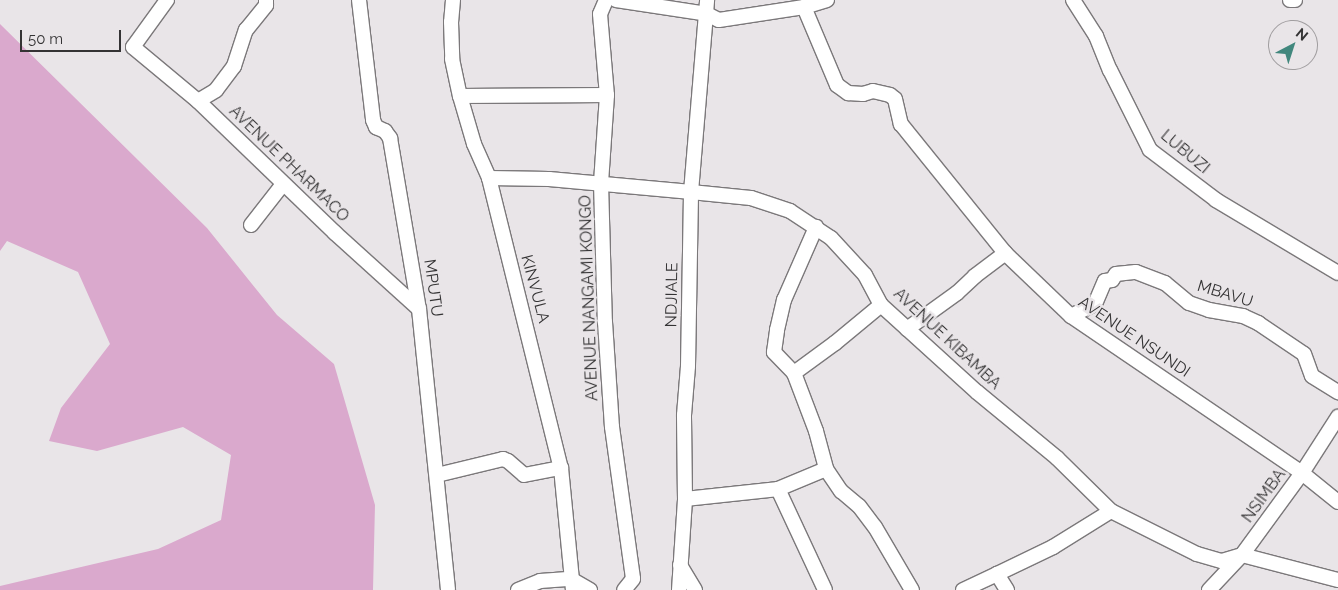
<!DOCTYPE html>
<html>
<head>
<meta charset="utf-8">
<style>
  body { margin:0 }
  #map { position:relative; width:1338px; height:590px; overflow:hidden; background:#e9e5e8; font-family:Raleway,sans-serif }
  div>[style] { position:absolute }
  [style*='--x'] { left:calc(var(--x)*1px); top:calc(var(--y)*1px); width:calc(var(--w)*1px); rotate:calc(var(--a)*1deg) }
  .green>* { inset:0; background:#daa9cd }
  .roads { filter:drop-shadow(1px 0 #7b787a) drop-shadow(-1px 0 #7b787a) drop-shadow(0 1px #7b787a) drop-shadow(0 -1px #7b787a) }
  .minor>* { height:14px; margin:-7px; padding:0 7px; transform-origin:7px; border-radius:7px; background:#fff }
  span { translate:-50% -50%; white-space:nowrap; text-align:center; line-height:1.15; -webkit-text-stroke:4.5px #e9e5e8; paint-order:stroke }
  .street-label { font-size:16px; color:#343334 }
  .north { position:absolute; left:1268px; top:20px; width:50px; height:50px; box-sizing:border-box; background:#e9e5e8; border:1px solid #a19ea0; border-radius:50%; rotate:40deg; font-size:14px; font-weight:700; line-height:20px; text-align:center; color:#343334 }
  .north::after { content:''; display:block; margin:auto; width:18px; height:22px; background:#41877d; clip-path:polygon(50% 0,100% 100%,50% 72%,0 100%) }
  .scale { position:absolute; left:20px; top:30px; width:101px; height:22px; box-sizing:border-box; border:2px solid #343334; border-top:0; padding-left:6px; font-size:15px; line-height:18px; white-space:nowrap; color:#343334; -webkit-text-stroke:4px #e9e5e8; paint-order:stroke }
</style>
</head>
<body>
<div id="map">
  <div class="green">
    <div style="clip-path:polygon(0 24px,207px 228px,277px 315px,334px 364px,375px 505px,373px 590px,0 590px,0 586px,158px 549px,221px 520px,231px 455px,183px 427px,97px 451px,49px 441px,61px 408px,110px 344px,78px 272px,7px 241px,0 251px)"></div>
  </div>
  <div class="roads">
    <div class="minor">
      <div style="--x:167;--y:0;--w:58;--a:125.9"></div>
      <div style="--x:133;--y:47;--w:85;--a:39.7"></div>
      <div style="--x:198;--y:101;--w:190;--a:43.9"></div>
      <div style="--x:335;--y:233;--w:113;--a:42.1"></div>
      <div style="--x:359;--y:0;--w:121;--a:83.3"></div>
      <div style="--x:373;--y:120;--w:8;--a:67"></div>
      <div style="--x:376;--y:127;--w:10;--a:24"></div>
      <div style="--x:385;--y:131;--w:9;--a:54"></div>
      <div style="--x:390;--y:138;--w:173;--a:80.4"></div>
      <div style="--x:419;--y:309;--w:282;--a:84.1"></div>
      <div style="--x:453;--y:0;--w:22;--a:95"></div>
      <div style="--x:451;--y:22;--w:37;--a:88"></div>
      <div style="--x:452;--y:59;--w:38;--a:78"></div>
      <div style="--x:460;--y:96;--w:50;--a:73.7"></div>
      <div style="--x:474;--y:144;--w:37;--a:66"></div>
      <div style="--x:489;--y:178;--w:299;--a:76.1"></div>
      <div style="--x:561;--y:468;--w:123;--a:84.4"></div>
      <div style="--x:606;--y:0;--w:15;--a:113"></div>
      <div style="--x:600;--y:14;--w:81;--a:85.1"></div>
      <div style="--x:607;--y:95;--w:88;--a:93.9"></div>
      <div style="--x:601;--y:183;--w:139;--a:88.4"></div>
      <div style="--x:605;--y:322;--w:105;--a:86.2"></div>
      <div style="--x:612;--y:427;--w:153;--a:82.1"></div>
      <div style="--x:633;--y:579;--w:14;--a:129"></div>
      <div style="--x:616;--y:0;--w:92;--a:8.7"></div>
      <div style="--x:707;--y:14;--w:13;--a:27"></div>
      <div style="--x:719;--y:20;--w:86;--a:-8.7"></div>
      <div style="--x:804;--y:7;--w:24;--a:-17"></div>
      <div style="--x:1073;--y:0;--w:43;--a:57.4"></div>
      <div style="--x:1096;--y:36;--w:37;--a:68"></div>
      <div style="--x:1110;--y:70;--w:89;--a:63.4"></div>
      <div style="--x:1150;--y:150;--w:83;--a:37.1"></div>
      <div style="--x:1216;--y:200;--w:142;--a:30.9"></div>
      <div style="--x:1290;--y:0;--w:5;--a:0"></div>
      <div style="--x:804;--y:7;--w:85;--a:67.1"></div>
      <div style="--x:837;--y:85;--w:14;--a:36"></div>
      <div style="--x:848;--y:93;--w:15;--a:4"></div>
      <div style="--x:863;--y:94;--w:10;--a:-17"></div>
      <div style="--x:873;--y:91;--w:17;--a:13"></div>
      <div style="--x:890;--y:95;--w:6;--a:39"></div>
      <div style="--x:895;--y:99;--w:26;--a:77"></div>
      <div style="--x:901;--y:124;--w:166;--a:51.1"></div>
      <div style="--x:1005;--y:253;--w:91;--a:43.7"></div>
      <div style="--x:1071;--y:316;--w:279;--a:34.2"></div>
      <div style="--x:1302;--y:473;--w:46;--a:38.9"></div>
      <div style="--x:460;--y:96;--w:147;--a:-0.4"></div>
      <div style="--x:198;--y:101;--w:21;--a:-31"></div>
      <div style="--x:216;--y:90;--w:30;--a:-53"></div>
      <div style="--x:234;--y:66;--w:38;--a:-72"></div>
      <div style="--x:246;--y:30;--w:32;--a:-51"></div>
      <div style="--x:266;--y:5;--w:5;--a:-90"></div>
      <div style="--x:489;--y:178;--w:60;--a:1"></div>
      <div style="--x:549;--y:179;--w:143;--a:5.2"></div>
      <div style="--x:691;--y:192;--w:60;--a:5.7"></div>
      <div style="--x:751;--y:198;--w:41;--a:18.4"></div>
      <div style="--x:790;--y:211;--w:49;--a:33.4"></div>
      <div style="--x:831;--y:238;--w:50;--a:47.4"></div>
      <div style="--x:865;--y:275;--w:34;--a:62"></div>
      <div style="--x:881;--y:305;--w:130;--a:42.2"></div>
      <div style="--x:977;--y:392;--w:104;--a:39.5"></div>
      <div style="--x:1057;--y:458;--w:76;--a:44.5"></div>
      <div style="--x:1111;--y:511;--w:96;--a:26.6"></div>
      <div style="--x:1197;--y:554;--w:26;--a:16"></div>
      <div style="--x:1222;--y:561;--w:21;--a:-17"></div>
      <div style="--x:1242;--y:555;--w:99;--a:14.6"></div>
      <div style="--x:251;--y:225;--w:52;--a:-52"></div>
      <div style="--x:881;--y:305;--w:60;--a:140.4"></div>
      <div style="--x:835;--y:343;--w:51;--a:143.8"></div>
      <div style="--x:794;--y:373;--w:62;--a:69.2"></div>
      <div style="--x:816;--y:431;--w:39;--a:75"></div>
      <div style="--x:826;--y:469;--w:27;--a:56"></div>
      <div style="--x:841;--y:491;--w:23;--a:40"></div>
      <div style="--x:859;--y:506;--w:26;--a:53"></div>
      <div style="--x:875;--y:527;--w:73;--a:59.6"></div>
      <div style="--x:1071;--y:316;--w:27;--a:-27"></div>
      <div style="--x:1095;--y:304;--w:25;--a:-67"></div>
      <div style="--x:1105;--y:281;--w:7;--a:-8"></div>
      <div style="--x:1112;--y:280;--w:7;--a:-56"></div>
      <div style="--x:1116;--y:274;--w:20;--a:-6"></div>
      <div style="--x:1136;--y:272;--w:31;--a:21"></div>
      <div style="--x:1165;--y:283;--w:31;--a:40"></div>
      <div style="--x:1189;--y:303;--w:21;--a:19"></div>
      <div style="--x:1209;--y:310;--w:35;--a:10"></div>
      <div style="--x:1243;--y:316;--w:17;--a:25"></div>
      <div style="--x:1258;--y:323;--w:55;--a:34"></div>
      <div style="--x:1304;--y:354;--w:23;--a:70"></div>
      <div style="--x:1312;--y:376;--w:31;--a:32"></div>
      <div style="--x:907;--y:329;--w:62;--a:-35.8"></div>
      <div style="--x:957;--y:293;--w:25;--a:-43"></div>
      <div style="--x:975;--y:276;--w:38;--a:-37"></div>
      <div style="--x:794;--y:373;--w:29;--a:-134"></div>
      <div style="--x:774;--y:352;--w:22;--a:-82"></div>
      <div style="--x:777;--y:330;--w:31;--a:-77"></div>
      <div style="--x:784;--y:300;--w:80;--a:-66.3"></div>
      <div style="--x:437;--y:475;--w:68;--a:-13.6"></div>
      <div style="--x:503;--y:459;--w:5;--a:22"></div>
      <div style="--x:508;--y:461;--w:21;--a:41"></div>
      <div style="--x:524;--y:475;--w:38;--a:-11"></div>
      <div style="--x:778;--y:489;--w:111;--a:65"></div>
      <div style="--x:685;--y:499;--w:94;--a:-6.1"></div>
      <div style="--x:778;--y:489;--w:52;--a:-22.6"></div>
      <div style="--x:680;--y:565;--w:29;--a:59"></div>
      <div style="--x:518;--y:590;--w:24;--a:-22"></div>
      <div style="--x:540;--y:581;--w:31;--a:-4"></div>
      <div style="--x:571;--y:579;--w:22;--a:30"></div>
      <div style="--x:679;--y:590;--w:91;--a:-86.2"></div>
      <div style="--x:685;--y:499;--w:84;--a:-90.7"></div>
      <div style="--x:684;--y:415;--w:49;--a:-85.3"></div>
      <div style="--x:688;--y:366;--w:174;--a:-89"></div>
      <div style="--x:691;--y:192;--w:193;--a:-85.2"></div>
      <div style="--x:963;--y:590;--w:38;--a:-25"></div>
      <div style="--x:1007;--y:590;--w:19;--a:-122"></div>
      <div style="--x:997;--y:574;--w:62;--a:-25.7"></div>
      <div style="--x:1053;--y:547;--w:68;--a:-31.8"></div>
      <div style="--x:1209;--y:590;--w:48;--a:-46.7"></div>
      <div style="--x:1242;--y:555;--w:102;--a:-53.8"></div>
      <div style="--x:1302;--y:473;--w:67;--a:-57.3"></div>
    </div>
  </div>
  <div class="street-label">
    <span style="left:1185px;top:152px;rotate:40deg">LUBUZI</span>
    <span style="left:289px;top:164px;rotate:44deg">AVENUE PHARMACO</span>
    <span style="left:433px;top:288px;rotate:82deg">MPUTU</span>
    <span style="left:535px;top:289px;rotate:75deg">KINVULA</span>
    <span style="left:1225px;top:294px;rotate:17deg">MBAVU</span>
    <span style="left:672px;top:295px;rotate:-89deg">NDJIALE</span>
    <span style="left:589px;top:298px;rotate:-92deg">AVENUE NANGAMI KONGO</span>
    <span style="left:1134px;top:337px;rotate:34deg">AVENUE NSUNDI</span>
    <span style="left:947px;top:339px;rotate:43deg">AVENUE KIBAMBA</span>
    <span style="left:1264px;top:496px;rotate:-54deg">NSIMBA</span>
  </div>
  <div class="north">N</div>
  <div class="scale">50 m</div>
</div>
</body>
</html>
